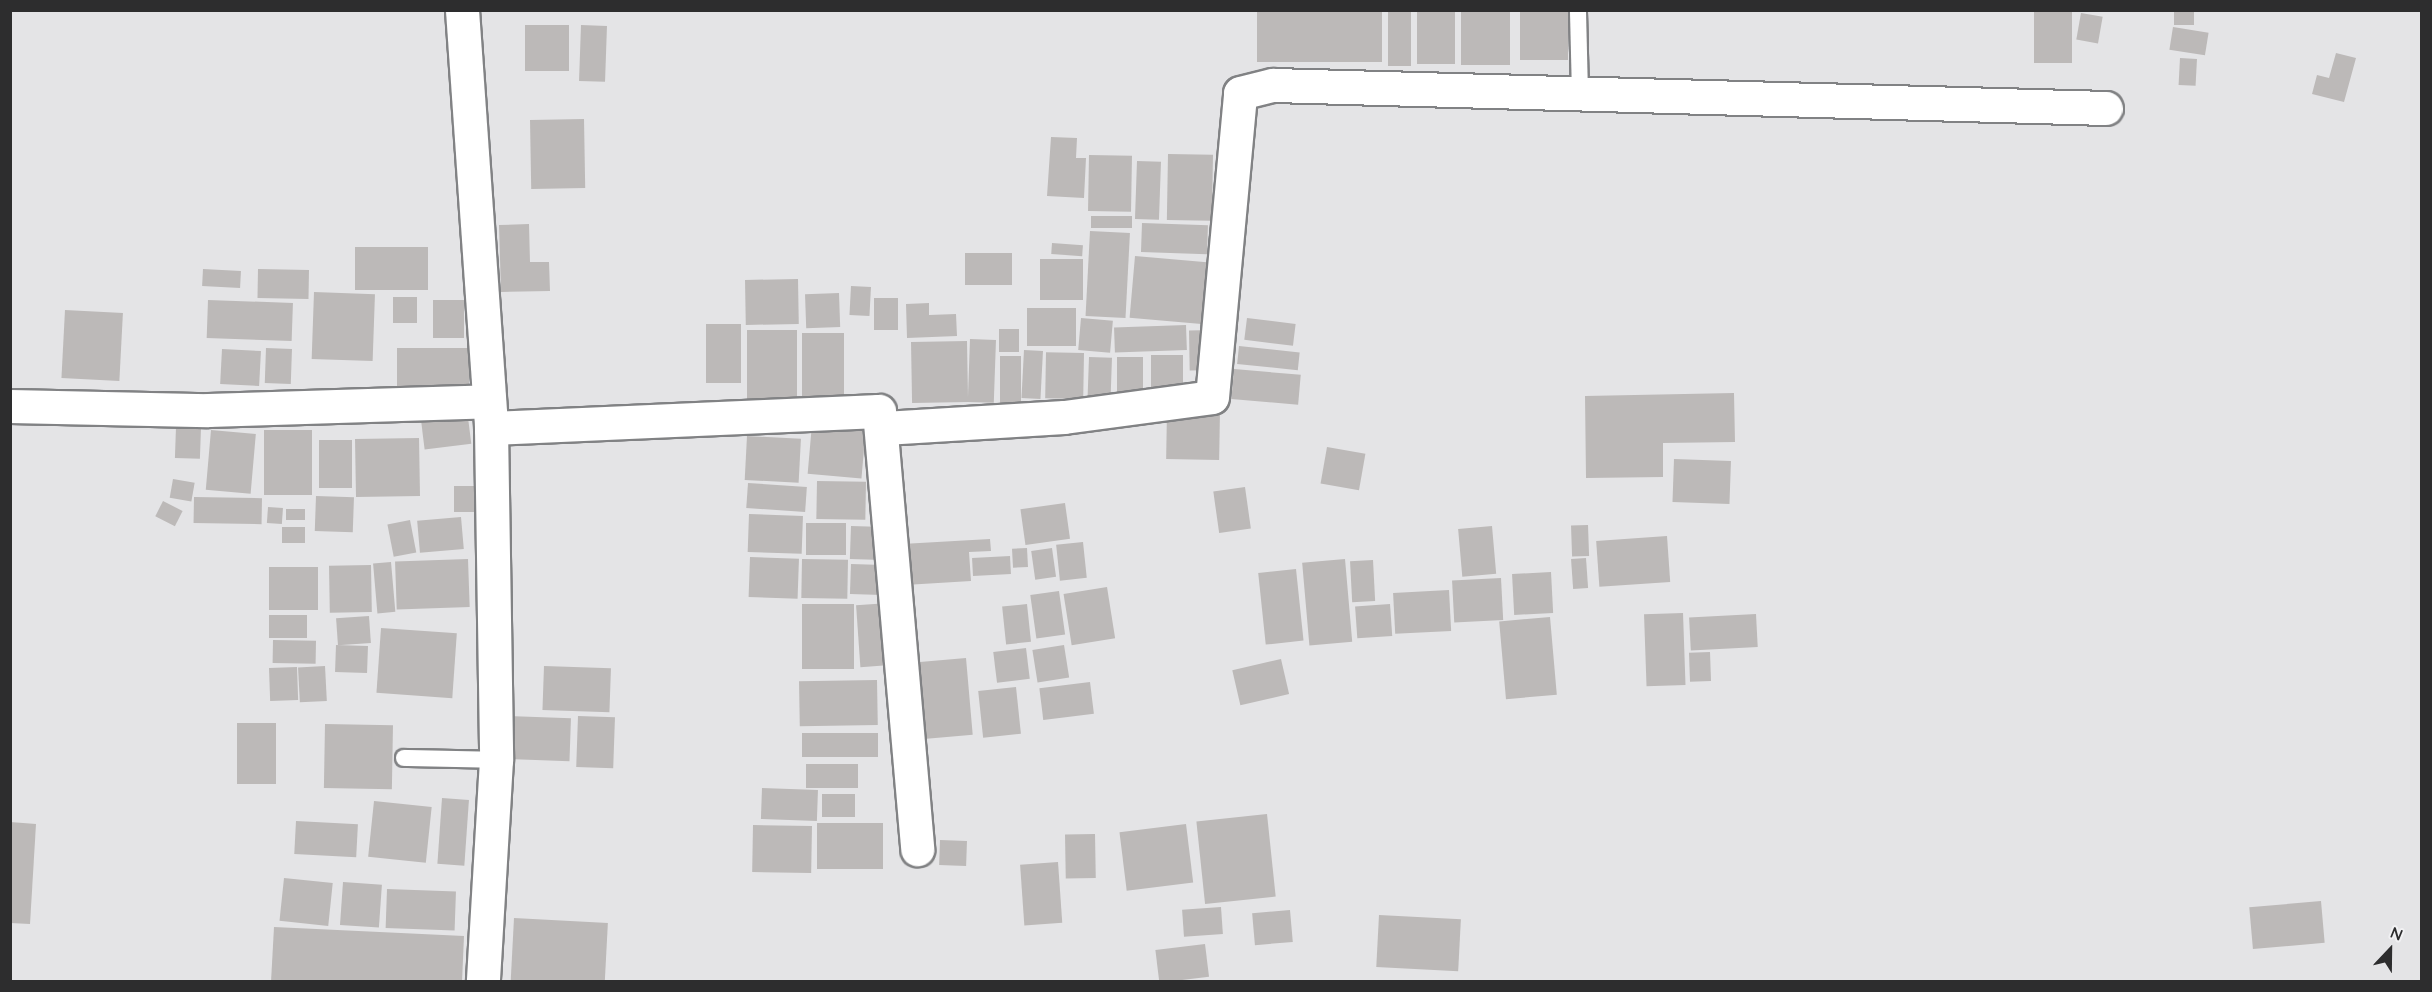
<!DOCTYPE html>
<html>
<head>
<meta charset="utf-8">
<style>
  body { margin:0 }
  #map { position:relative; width:2432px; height:992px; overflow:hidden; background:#e4e4e6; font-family:Quicksand,sans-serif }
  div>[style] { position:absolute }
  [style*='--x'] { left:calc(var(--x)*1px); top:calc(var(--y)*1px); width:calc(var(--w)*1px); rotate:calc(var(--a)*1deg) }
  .building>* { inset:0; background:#bcb9b8; transform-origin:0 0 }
  .roads { filter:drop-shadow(2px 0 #818284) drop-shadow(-2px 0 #818284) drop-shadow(0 2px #818284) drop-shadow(0 -2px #818284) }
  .lane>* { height:16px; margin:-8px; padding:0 8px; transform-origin:8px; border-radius:8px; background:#fff }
  .street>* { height:33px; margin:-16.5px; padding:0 16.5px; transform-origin:16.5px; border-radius:16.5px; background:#fff }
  span { translate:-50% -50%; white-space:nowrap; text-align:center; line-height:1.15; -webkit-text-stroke:6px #f1f1f3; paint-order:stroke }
  .frame { position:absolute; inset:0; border:12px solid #2d2d2e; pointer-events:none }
  .north { position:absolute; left:2360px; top:920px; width:60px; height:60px; -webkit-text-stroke:4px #f1f1f3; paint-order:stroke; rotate:22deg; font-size:16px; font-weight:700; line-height:24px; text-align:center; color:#2d2d2e }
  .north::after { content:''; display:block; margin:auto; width:21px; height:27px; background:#2d2d2e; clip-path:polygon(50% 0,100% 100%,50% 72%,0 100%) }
</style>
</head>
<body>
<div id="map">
  <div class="building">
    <div style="left:1257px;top:10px;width:125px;height:52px"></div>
    <div style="left:1388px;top:10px;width:23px;height:56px"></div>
    <div style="left:1417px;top:10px;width:38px;height:54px"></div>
    <div style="left:1461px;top:10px;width:49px;height:55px"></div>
    <div style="left:1520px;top:10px;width:48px;height:50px"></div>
    <div style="left:2034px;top:10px;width:38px;height:53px"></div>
    <div style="left:2174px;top:10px;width:20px;height:15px"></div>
    <div style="left:2081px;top:13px;width:22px;height:27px;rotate:10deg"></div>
    <div style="left:525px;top:25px;width:44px;height:46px"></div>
    <div style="left:581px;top:25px;width:26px;height:56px;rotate:2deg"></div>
    <div style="left:2173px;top:27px;width:36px;height:23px;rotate:9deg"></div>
    <div style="clip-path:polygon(2336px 53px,2356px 58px,2344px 102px,2312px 94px,2317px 75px,2329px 78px)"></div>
    <div style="left:2180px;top:58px;width:17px;height:27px;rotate:3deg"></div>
    <div style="left:584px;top:119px;width:69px;height:54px;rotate:89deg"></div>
    <div style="clip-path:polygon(1051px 137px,1077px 138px,1076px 158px,1086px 158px,1084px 198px,1047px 196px)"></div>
    <div style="left:1168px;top:154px;width:45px;height:66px;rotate:1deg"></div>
    <div style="left:1089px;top:155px;width:43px;height:56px;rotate:1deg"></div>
    <div style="left:1137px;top:161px;width:24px;height:58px;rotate:2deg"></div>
    <div style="left:1091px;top:216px;width:41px;height:12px"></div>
    <div style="left:1142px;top:223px;width:66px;height:29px;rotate:2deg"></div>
    <div style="clip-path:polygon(529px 224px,530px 262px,549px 262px,550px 291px,501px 292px,499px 225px)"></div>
    <div style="left:1090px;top:231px;width:40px;height:85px;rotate:3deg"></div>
    <div style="left:1052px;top:243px;width:31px;height:11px;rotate:4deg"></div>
    <div style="left:428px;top:247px;width:43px;height:73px;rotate:90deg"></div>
    <div style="left:965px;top:253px;width:47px;height:32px"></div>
    <div style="left:1135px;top:256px;width:75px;height:62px;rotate:5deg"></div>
    <div style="left:1040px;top:259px;width:43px;height:41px"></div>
    <div style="left:203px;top:269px;width:38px;height:17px;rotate:3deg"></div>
    <div style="left:258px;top:269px;width:51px;height:29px;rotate:1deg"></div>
    <div style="left:798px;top:279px;width:45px;height:53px;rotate:89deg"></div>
    <div style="left:851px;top:286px;width:20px;height:29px;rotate:3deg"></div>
    <div style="left:314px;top:292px;width:61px;height:67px;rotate:2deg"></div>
    <div style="left:839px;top:293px;width:34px;height:34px;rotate:88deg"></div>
    <div style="left:393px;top:297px;width:24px;height:26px"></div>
    <div style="left:874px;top:298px;width:24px;height:32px"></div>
    <div style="left:208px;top:300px;width:85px;height:38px;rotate:2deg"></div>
    <div style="left:433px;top:300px;width:31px;height:38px"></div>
    <div style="clip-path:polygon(929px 303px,929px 315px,956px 314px,957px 336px,907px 338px,906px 304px)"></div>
    <div style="left:1076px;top:308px;width:38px;height:49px;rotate:90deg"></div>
    <div style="left:65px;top:310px;width:58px;height:68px;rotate:3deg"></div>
    <div style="left:1081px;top:318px;width:32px;height:32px;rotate:5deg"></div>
    <div style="left:1247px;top:318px;width:49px;height:22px;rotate:7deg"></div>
    <div style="left:706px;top:324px;width:35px;height:59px"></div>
    <div style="left:1186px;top:325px;width:25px;height:72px;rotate:88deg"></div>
    <div style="left:999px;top:329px;width:20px;height:23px"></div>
    <div style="left:747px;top:330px;width:50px;height:72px"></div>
    <div style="left:1213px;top:330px;width:40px;height:24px;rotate:89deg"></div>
    <div style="left:802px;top:333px;width:42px;height:67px"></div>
    <div style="left:970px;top:339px;width:26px;height:63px;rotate:2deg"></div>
    <div style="left:967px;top:341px;width:61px;height:56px;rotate:89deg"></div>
    <div style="left:1239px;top:346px;width:61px;height:18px;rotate:6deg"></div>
    <div style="left:266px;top:348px;width:26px;height:35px;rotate:2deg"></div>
    <div style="left:469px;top:348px;width:39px;height:72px;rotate:90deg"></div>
    <div style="left:222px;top:349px;width:39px;height:35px;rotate:3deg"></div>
    <div style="left:1024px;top:350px;width:19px;height:48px;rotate:3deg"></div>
    <div style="left:1084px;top:353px;width:46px;height:38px;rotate:91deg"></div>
    <div style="left:1183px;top:355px;width:34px;height:32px;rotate:90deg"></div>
    <div style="left:1000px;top:356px;width:21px;height:47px"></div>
    <div style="left:1089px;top:357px;width:23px;height:39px;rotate:2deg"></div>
    <div style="left:1117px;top:357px;width:26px;height:39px"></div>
    <div style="left:1234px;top:369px;width:67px;height:30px;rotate:5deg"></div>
    <div style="clip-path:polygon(1734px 393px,1735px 442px,1663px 443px,1663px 477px,1586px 478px,1585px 396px)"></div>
    <div style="left:467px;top:409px;width:35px;height:47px;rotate:83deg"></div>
    <div style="left:1167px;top:410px;width:53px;height:49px;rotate:1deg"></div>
    <div style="left:812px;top:424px;width:54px;height:50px;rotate:5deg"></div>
    <div style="left:176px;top:427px;width:25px;height:31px;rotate:2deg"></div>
    <div style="left:211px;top:430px;width:45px;height:60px;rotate:5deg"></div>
    <div style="left:264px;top:430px;width:48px;height:65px"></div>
    <div style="left:747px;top:436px;width:54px;height:44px;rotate:3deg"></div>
    <div style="left:419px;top:438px;width:58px;height:64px;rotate:89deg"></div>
    <div style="left:319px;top:440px;width:33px;height:48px"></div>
    <div style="left:1327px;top:447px;width:39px;height:37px;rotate:10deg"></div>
    <div style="left:1674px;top:459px;width:57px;height:43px;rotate:2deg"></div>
    <div style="left:173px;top:479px;width:22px;height:19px;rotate:10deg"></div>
    <div style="left:817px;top:481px;width:49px;height:38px;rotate:1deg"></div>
    <div style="left:748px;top:483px;width:59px;height:25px;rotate:4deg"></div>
    <div style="left:454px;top:486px;width:25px;height:26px"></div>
    <div style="left:1245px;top:487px;width:42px;height:32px;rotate:82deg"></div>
    <div style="left:316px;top:496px;width:38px;height:35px;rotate:2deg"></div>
    <div style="left:194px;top:497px;width:68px;height:26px;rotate:1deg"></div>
    <div style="left:163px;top:501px;width:22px;height:17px;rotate:27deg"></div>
    <div style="left:1065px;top:503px;width:36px;height:45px;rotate:82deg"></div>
    <div style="left:268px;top:507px;width:15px;height:16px;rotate:4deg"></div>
    <div style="left:286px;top:509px;width:19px;height:11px"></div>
    <div style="left:749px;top:514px;width:54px;height:38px;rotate:2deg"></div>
    <div style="left:461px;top:517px;width:32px;height:44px;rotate:85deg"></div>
    <div style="left:410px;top:520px;width:33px;height:23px;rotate:79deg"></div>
    <div style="left:806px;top:523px;width:40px;height:32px"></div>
    <div style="left:1588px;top:525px;width:31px;height:17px;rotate:88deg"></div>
    <div style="left:851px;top:526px;width:25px;height:33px;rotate:2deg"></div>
    <div style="left:1492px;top:526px;width:48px;height:34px;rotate:85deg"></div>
    <div style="left:305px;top:527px;width:16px;height:23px;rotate:90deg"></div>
    <div style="left:1667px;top:536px;width:46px;height:71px;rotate:86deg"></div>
    <div style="clip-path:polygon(990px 539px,991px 551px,969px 552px,971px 581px,905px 585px,902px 544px)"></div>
    <div style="left:1083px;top:542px;width:36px;height:27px;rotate:84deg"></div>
    <div style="left:1027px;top:548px;width:19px;height:15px;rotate:87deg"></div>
    <div style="left:1052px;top:548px;width:29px;height:21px;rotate:82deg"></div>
    <div style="left:1010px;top:556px;width:18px;height:38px;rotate:87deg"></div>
    <div style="left:750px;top:557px;width:49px;height:40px;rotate:2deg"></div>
    <div style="left:1586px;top:558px;width:30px;height:15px;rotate:86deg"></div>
    <div style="left:468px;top:559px;width:48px;height:73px;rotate:88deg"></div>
    <div style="left:802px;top:559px;width:46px;height:39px;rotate:1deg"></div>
    <div style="left:1345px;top:559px;width:83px;height:43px;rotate:85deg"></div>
    <div style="left:1373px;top:560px;width:41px;height:23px;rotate:87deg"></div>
    <div style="left:391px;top:562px;width:50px;height:18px;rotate:85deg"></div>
    <div style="left:851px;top:564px;width:32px;height:30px;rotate:2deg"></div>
    <div style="left:371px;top:565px;width:47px;height:42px;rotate:89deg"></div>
    <div style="left:269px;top:567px;width:49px;height:43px"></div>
    <div style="left:1296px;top:569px;width:72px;height:38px;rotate:84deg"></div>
    <div style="left:1551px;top:572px;width:41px;height:39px;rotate:87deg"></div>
    <div style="left:1501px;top:578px;width:42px;height:49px;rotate:87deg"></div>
    <div style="left:1107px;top:587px;width:52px;height:44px;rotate:81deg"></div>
    <div style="left:1449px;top:590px;width:41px;height:56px;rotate:87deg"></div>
    <div style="left:1059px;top:591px;width:44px;height:29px;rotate:82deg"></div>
    <div style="left:889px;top:603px;width:62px;height:33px;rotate:86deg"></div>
    <div style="left:802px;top:604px;width:52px;height:65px"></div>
    <div style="left:1027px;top:604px;width:38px;height:25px;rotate:84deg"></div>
    <div style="left:1390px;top:604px;width:32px;height:35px;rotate:86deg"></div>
    <div style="left:1683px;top:613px;width:72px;height:39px;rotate:88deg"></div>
    <div style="left:1756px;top:614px;width:33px;height:67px;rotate:87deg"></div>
    <div style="left:269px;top:615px;width:38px;height:23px"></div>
    <div style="left:369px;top:616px;width:27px;height:33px;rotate:86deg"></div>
    <div style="left:1550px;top:617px;width:78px;height:51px;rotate:85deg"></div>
    <div style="left:381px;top:628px;width:76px;height:65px;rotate:4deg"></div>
    <div style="left:273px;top:640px;width:43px;height:23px;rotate:1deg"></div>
    <div style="left:336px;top:645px;width:32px;height:27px;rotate:2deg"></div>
    <div style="left:1064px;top:645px;width:33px;height:32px;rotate:81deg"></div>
    <div style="left:1026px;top:648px;width:31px;height:33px;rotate:83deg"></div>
    <div style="left:1710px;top:652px;width:29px;height:21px;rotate:88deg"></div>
    <div style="left:966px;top:658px;width:77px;height:52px;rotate:85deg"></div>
    <div style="left:1281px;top:659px;width:36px;height:50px;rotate:77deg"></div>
    <div style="left:325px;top:666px;width:35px;height:27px;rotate:87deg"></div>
    <div style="left:544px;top:666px;width:67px;height:44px;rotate:2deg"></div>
    <div style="left:297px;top:667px;width:33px;height:28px;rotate:88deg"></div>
    <div style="left:877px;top:680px;width:45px;height:78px;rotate:89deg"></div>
    <div style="left:1090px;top:682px;width:32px;height:51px;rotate:83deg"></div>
    <div style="left:1016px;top:687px;width:47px;height:38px;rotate:84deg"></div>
    <div style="left:508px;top:716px;width:63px;height:43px;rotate:2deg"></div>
    <div style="left:578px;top:716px;width:37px;height:51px;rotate:2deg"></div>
    <div style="left:276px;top:723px;width:61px;height:39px;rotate:90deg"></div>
    <div style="left:325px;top:724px;width:68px;height:64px;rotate:1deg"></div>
    <div style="left:802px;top:733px;width:76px;height:24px"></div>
    <div style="left:806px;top:764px;width:52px;height:24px"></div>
    <div style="left:762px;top:788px;width:56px;height:31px;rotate:2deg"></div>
    <div style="left:822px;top:794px;width:33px;height:23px"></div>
    <div style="left:442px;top:798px;width:27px;height:66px;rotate:4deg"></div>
    <div style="left:374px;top:801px;width:58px;height:56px;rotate:6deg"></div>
    <div style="left:1267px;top:814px;width:83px;height:71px;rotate:84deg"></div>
    <div style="left:296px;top:821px;width:62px;height:33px;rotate:3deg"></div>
    <div style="clip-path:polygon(10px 822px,36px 824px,30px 924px,10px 923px)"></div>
    <div style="left:817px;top:823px;width:66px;height:46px"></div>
    <div style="left:1186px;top:824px;width:59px;height:67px;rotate:83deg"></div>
    <div style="left:753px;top:825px;width:59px;height:47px;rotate:1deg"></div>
    <div style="left:1095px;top:834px;width:44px;height:30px;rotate:89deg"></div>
    <div style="left:940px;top:840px;width:27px;height:25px;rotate:2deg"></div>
    <div style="left:1058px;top:862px;width:61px;height:38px;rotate:86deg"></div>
    <div style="left:284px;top:878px;width:49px;height:43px;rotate:6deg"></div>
    <div style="left:343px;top:882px;width:39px;height:43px;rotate:4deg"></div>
    <div style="left:387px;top:889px;width:69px;height:39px;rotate:2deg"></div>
    <div style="left:2321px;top:901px;width:42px;height:72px;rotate:85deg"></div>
    <div style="left:1221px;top:907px;width:27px;height:39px;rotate:86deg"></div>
    <div style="left:1290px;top:910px;width:32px;height:38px;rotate:85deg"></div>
    <div style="left:1379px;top:915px;width:82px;height:52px;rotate:3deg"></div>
    <div style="left:514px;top:918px;width:94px;height:64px;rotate:3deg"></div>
    <div style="clip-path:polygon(274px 927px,464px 936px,462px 982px,271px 982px)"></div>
    <div style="left:1205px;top:944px;width:33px;height:50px;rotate:83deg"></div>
  </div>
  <div class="roads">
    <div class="lane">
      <div style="--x:1578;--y:12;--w:82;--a:88.6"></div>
      <div style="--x:404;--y:758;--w:92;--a:1.2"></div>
    </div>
    <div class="street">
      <div style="--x:462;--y:10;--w:419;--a:86"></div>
      <div style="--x:491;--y:428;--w:332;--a:89.1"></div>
      <div style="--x:496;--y:760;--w:222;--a:93.4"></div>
      <div style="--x:10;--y:406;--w:198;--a:1.2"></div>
      <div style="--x:208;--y:410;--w:281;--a:-1.8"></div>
      <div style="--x:491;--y:428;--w:388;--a:-2.5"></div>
      <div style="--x:879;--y:411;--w:440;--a:85"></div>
      <div style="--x:884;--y:428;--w:180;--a:-3.5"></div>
      <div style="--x:1064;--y:417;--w:149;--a:-7.7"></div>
      <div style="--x:1212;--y:397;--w:305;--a:-84.7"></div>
      <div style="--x:1240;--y:93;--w:34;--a:-14"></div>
      <div style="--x:1273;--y:85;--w:833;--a:1.58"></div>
    </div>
  </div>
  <div class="frame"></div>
  <div class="north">N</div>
</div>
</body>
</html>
